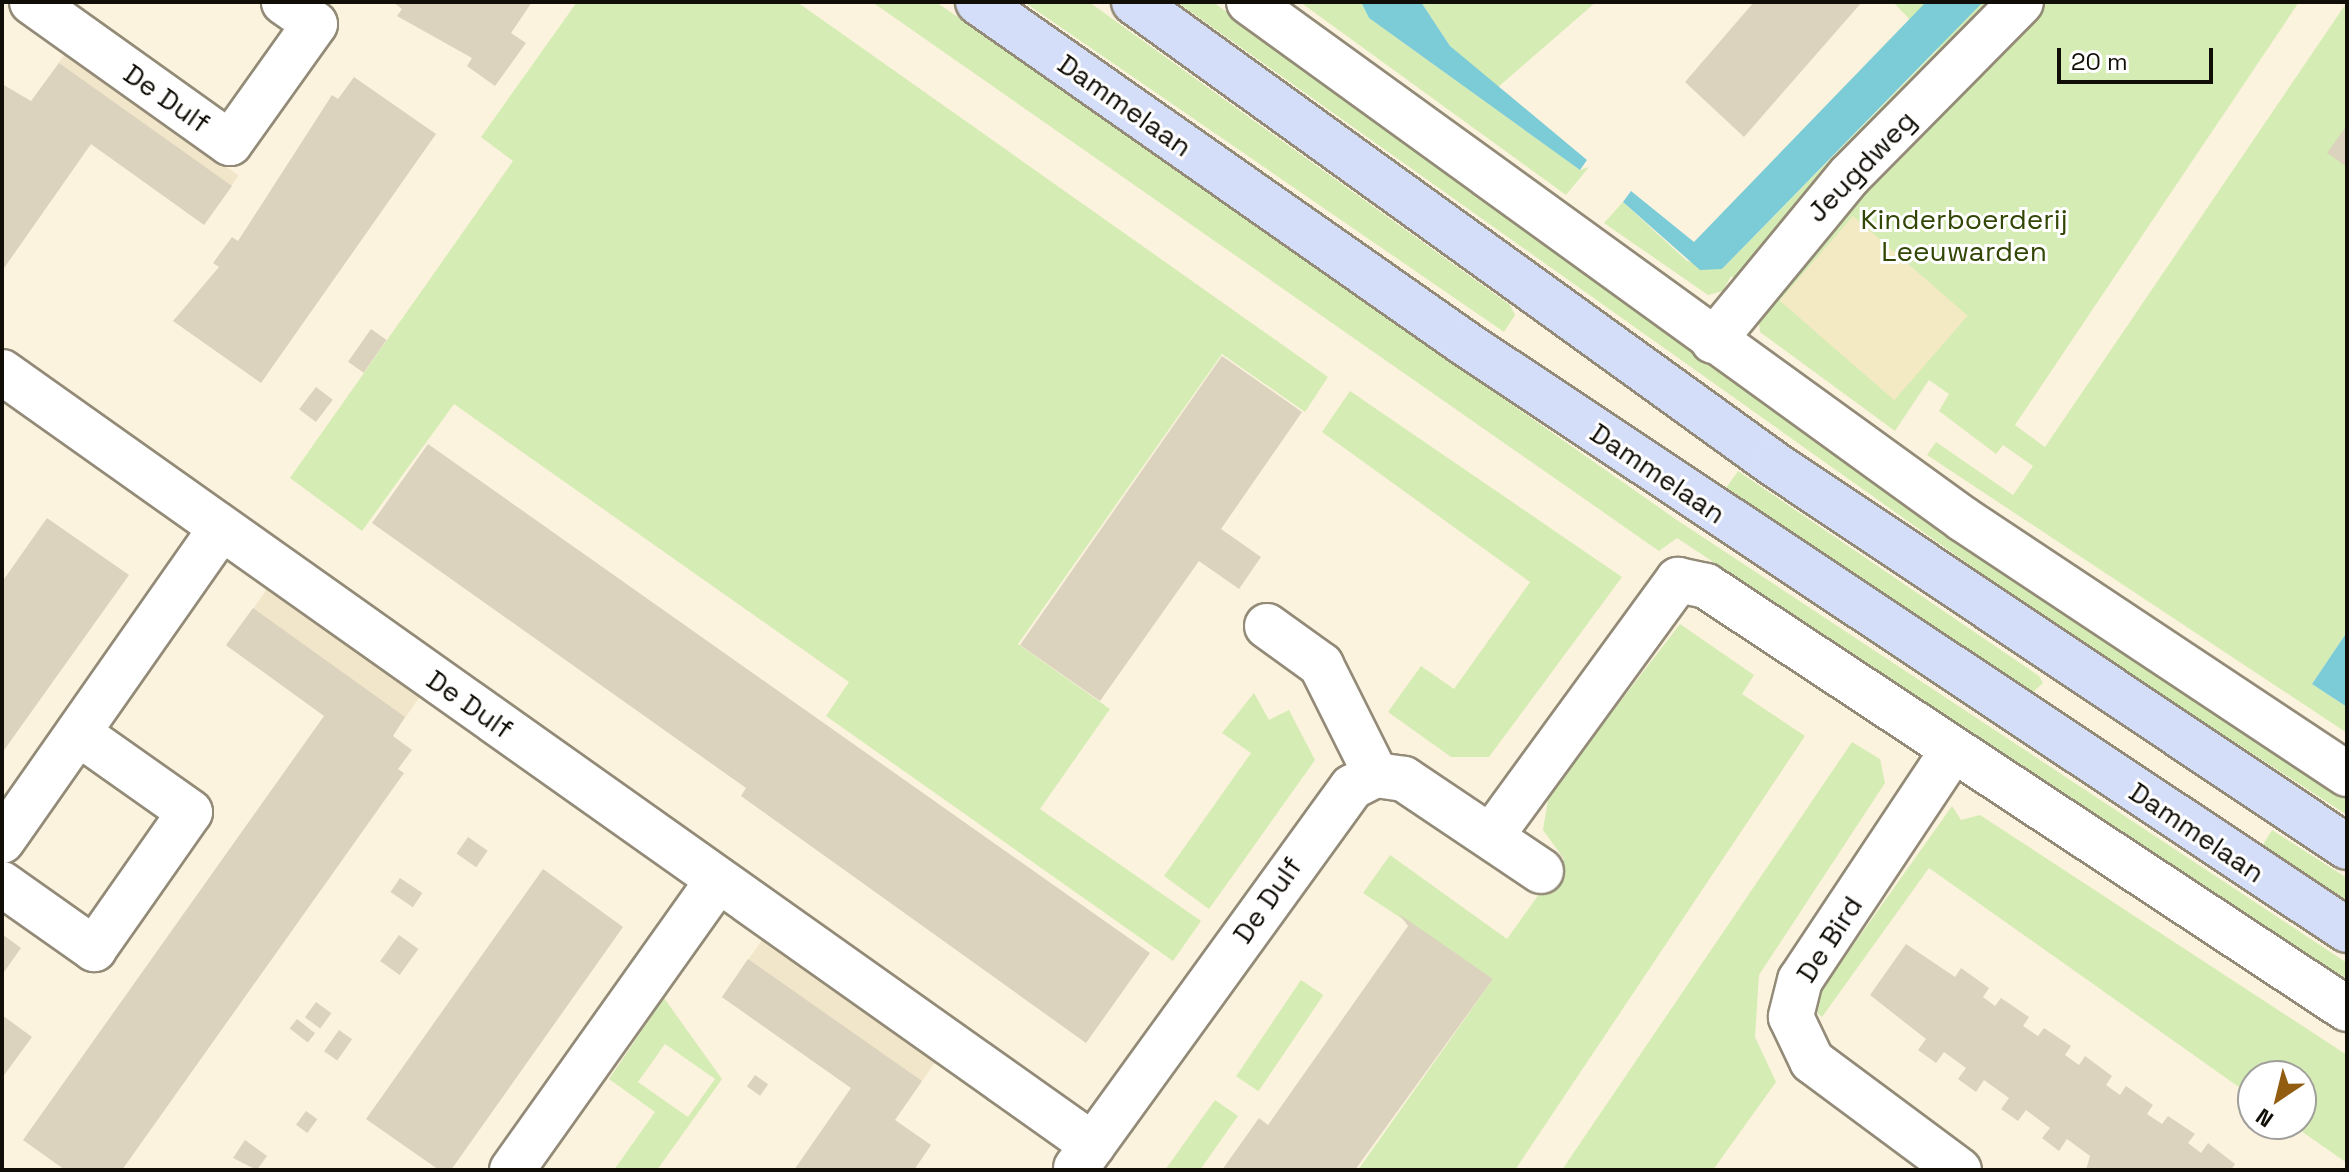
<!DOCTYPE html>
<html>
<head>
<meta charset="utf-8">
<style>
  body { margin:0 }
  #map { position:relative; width:2349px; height:1172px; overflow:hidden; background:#fcf3de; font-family:"Space Grotesk",sans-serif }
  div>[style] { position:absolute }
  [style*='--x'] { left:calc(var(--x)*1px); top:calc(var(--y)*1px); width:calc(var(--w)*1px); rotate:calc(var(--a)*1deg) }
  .built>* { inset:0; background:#f2e6ca; transform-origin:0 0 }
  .green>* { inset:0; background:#d5ecb4; transform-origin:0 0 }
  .sand>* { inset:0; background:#f3eac4; transform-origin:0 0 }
  .water>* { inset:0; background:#7bccd7 }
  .building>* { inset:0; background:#dbd3be; transform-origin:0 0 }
  .roads { filter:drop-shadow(2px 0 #938b78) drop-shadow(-2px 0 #938b78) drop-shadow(0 2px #938b78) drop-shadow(0 -2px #938b78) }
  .minor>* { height:44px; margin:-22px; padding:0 22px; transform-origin:22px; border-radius:22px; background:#fff }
  .major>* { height:44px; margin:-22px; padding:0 22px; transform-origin:22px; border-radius:22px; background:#d5def9 }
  span { translate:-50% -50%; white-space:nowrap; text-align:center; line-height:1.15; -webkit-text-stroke:6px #fff; paint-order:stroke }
  .street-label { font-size:28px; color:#110e07 }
  .park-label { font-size:28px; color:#324605 }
  .frame { position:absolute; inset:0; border:4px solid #110e07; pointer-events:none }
  .north { position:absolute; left:2237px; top:1060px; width:80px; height:80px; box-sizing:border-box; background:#fff; border:2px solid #a09f9c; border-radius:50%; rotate:215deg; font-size:22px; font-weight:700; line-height:32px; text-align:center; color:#110e07 }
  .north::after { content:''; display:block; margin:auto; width:28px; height:36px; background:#925d10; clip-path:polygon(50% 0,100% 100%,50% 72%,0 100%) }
  .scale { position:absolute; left:2057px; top:48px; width:156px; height:36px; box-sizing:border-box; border:4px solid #110e07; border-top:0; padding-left:10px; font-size:24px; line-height:28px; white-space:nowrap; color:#110e07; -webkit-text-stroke:6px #fff; paint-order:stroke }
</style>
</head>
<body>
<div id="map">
  <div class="built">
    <div style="left:65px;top:54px;width:212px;height:59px;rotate:35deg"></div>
    <div style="left:267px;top:589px;width:187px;height:70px;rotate:35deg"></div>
    <div style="left:762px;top:940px;width:212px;height:70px;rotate:35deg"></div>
  </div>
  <div class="green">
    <div style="clip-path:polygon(577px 2px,797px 2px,1328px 377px,1305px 412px,1222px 354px,1018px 644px,1110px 709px,1040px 809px,1201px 921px,1173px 961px,826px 716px,849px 682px,454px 404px,362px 531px,290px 478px,513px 161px,481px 137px)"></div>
    <div style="clip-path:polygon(872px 2px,936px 2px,1677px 520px,2347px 963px,2347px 981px,1677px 538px,1659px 551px)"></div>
    <div style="clip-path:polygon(1024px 2px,1089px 2px,1510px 305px,1515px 315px,1504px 332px)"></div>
    <div style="clip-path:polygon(1177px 2px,1213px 2px,1915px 510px,2347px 797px,2347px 815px,2047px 620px)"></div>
    <div style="clip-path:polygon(1300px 2px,1361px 2px,1369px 18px,1580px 170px,1589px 167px,1566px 195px)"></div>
    <div style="clip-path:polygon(1421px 2px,1596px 2px,1497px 88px,1450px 46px)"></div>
    <div style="clip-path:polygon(1893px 2px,2299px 2px,2015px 425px,2045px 447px,2347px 2px,2347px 632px,2312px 684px,2347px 707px,2347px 733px,1927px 455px,1936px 442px,2013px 495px,2033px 466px,2003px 445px,1996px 454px,1939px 411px,1949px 394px,1929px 380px,1895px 431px,1760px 332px,1758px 316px,1768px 304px,1731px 276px,1723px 291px,1708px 295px,1604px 223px,1623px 202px,1687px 261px,1722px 269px,1938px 49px)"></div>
    <div style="clip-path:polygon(1350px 391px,1622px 577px,1489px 757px,1451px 757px,1388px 712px,1421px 666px,1454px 689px,1530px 582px,1322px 432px)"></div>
    <div style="clip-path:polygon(1738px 471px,2039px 676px,2043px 683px,2032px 693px,1726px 488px)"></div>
    <div style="clip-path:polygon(1680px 624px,1754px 675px,1742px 694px,1805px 736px,1515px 1170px,1358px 1170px,1493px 979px,1363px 893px,1390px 855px,1507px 939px,1564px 859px,1543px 830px,1549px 794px)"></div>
    <div style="clip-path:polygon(1254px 693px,1269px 720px,1289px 710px,1315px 760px,1209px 909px,1164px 876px,1251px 753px,1222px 733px)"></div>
    <div style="clip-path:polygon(1852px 742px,1880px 759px,1885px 783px,1759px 975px,1755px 1037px,1776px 1082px,1713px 1170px,1562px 1170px)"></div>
    <div style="clip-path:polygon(1952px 806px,1961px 820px,1980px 815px,2347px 1055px,2347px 1163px,2291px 1124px,2301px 1124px,2301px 1076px,2253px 1076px,2253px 1097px,1929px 868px,1822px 1017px,1816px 1012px,1820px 992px)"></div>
    <div style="clip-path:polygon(2272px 830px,2347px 878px,2347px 901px,2262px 846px)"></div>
    <div style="left:1301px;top:980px;width:27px;height:116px;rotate:34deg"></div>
    <div style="clip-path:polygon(evenodd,664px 998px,722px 1079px,657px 1170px,614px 1170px,655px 1112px,609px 1079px,664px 998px,665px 1044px,715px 1079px,688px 1117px,638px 1082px,665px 1044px)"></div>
    <div style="clip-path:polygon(1215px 1100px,1238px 1116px,1200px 1170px,1165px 1170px)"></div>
  </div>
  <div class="sand">
    <div style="left:1853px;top:216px;width:152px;height:112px;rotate:41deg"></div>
  </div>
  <div class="water">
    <div style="clip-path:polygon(1361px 2px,1421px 2px,1450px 46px,1587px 160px,1580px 170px,1369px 18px)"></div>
    <div style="clip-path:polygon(1926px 2px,1983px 2px,1722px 269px,1700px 270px,1623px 202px,1631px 191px,1694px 242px)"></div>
    <div style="clip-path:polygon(2347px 632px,2347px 707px,2312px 684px)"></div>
  </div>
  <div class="building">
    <div style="clip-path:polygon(393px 2px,532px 2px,511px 33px,526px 43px,495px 86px,467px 66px,472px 58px,397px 16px,402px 9px)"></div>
    <div style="clip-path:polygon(1754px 2px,1862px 2px,1744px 137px,1685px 82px)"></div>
    <div style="clip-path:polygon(59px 63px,232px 186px,204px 225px,91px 144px,2px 271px,2px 84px,31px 101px)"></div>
    <div style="clip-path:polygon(354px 77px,436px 134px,261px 383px,173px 321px,219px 267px,213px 263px,232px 237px,238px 241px,332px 95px,338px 99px)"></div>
    <div style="clip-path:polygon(2347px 125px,2347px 167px,2327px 153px)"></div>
    <div style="left:371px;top:329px;width:19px;height:40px;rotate:35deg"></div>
    <div style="clip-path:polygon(1222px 356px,1302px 412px,1221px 529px,1261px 557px,1239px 589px,1199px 561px,1100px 701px,1020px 645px)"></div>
    <div style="left:316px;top:387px;width:21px;height:28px;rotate:37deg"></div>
    <div style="clip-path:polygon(428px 444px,1150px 953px,1086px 1043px,741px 796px,746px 788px,372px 523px)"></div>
    <div style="clip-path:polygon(47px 518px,129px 575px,2px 753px,2px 582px)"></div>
    <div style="clip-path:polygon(253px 608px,405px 717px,393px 736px,412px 750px,398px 769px,404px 773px,122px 1170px,65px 1170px,23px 1140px,324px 716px,226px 645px)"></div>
    <div style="left:468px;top:837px;width:24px;height:20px;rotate:35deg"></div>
    <div style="clip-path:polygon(543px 869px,623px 927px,451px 1170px,439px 1170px,366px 1119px)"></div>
    <div style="left:400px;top:878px;width:27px;height:17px;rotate:34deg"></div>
    <div style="clip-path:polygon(1399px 914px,1493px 979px,1355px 1170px,1222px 1170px,1259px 1118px,1268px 1125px,1408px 926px)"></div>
    <div style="clip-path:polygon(2px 934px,21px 948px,4px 972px,2px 970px)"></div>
    <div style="left:399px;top:935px;width:24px;height:32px;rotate:36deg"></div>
    <div style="clip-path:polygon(1906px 944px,1955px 977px,1961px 968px,1989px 988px,1983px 997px,1995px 1006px,2001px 998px,2029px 1017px,2023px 1026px,2038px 1036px,2044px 1028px,2071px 1046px,2065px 1055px,2079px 1065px,2085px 1056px,2112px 1076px,2106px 1085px,2120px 1095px,2126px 1086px,2153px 1105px,2147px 1114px,2162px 1124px,2168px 1116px,2195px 1134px,2188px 1143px,2201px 1153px,2208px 1143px,2235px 1164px,2231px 1170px,2086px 1170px,2090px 1156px,2067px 1139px,2059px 1151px,2042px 1138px,2050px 1128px,2026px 1110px,2018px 1121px,2001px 1109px,2009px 1098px,1984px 1080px,1976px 1092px,1958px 1079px,1966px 1068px,1944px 1052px,1936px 1063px,1918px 1050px,1926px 1039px,1870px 995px)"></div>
    <div style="clip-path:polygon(748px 959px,922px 1081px,895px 1120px,931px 1145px,914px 1170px,794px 1170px,851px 1088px,722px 997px)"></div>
    <div style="left:316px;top:1002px;width:19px;height:19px;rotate:36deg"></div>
    <div style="clip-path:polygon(2px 1015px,32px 1037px,2px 1078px)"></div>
    <div style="left:297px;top:1019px;width:23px;height:12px;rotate:38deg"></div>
    <div style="left:339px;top:1030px;width:16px;height:26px;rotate:35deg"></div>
    <div style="left:755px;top:1075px;width:16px;height:14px;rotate:35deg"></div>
    <div style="left:306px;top:1111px;width:14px;height:17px;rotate:36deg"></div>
    <div style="clip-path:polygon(245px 1140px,267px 1156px,257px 1170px,233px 1158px)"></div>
  </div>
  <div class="roads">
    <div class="minor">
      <div style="--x:32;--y:2;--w:243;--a:35.5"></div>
      <div style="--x:230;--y:143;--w:146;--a:-54.5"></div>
      <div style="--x:315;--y:24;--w:38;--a:-145"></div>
      <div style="--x:1249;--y:2;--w:882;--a:35.91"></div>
      <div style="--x:1963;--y:519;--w:461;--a:33.6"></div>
      <div style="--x:1713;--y:341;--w:215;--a:-50.5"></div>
      <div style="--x:1850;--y:175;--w:243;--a:-45.3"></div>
      <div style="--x:2;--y:372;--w:1337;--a:35.32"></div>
      <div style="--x:1267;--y:626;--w:67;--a:35.8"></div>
      <div style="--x:1321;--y:665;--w:123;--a:63.4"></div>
      <div style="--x:1953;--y:750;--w:276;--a:123.6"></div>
      <div style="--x:1800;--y:980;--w:38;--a:104"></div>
      <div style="--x:1791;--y:1017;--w:49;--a:64.5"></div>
      <div style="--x:1812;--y:1061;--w:183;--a:36.6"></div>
      <div style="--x:1492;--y:835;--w:316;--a:-53.9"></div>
      <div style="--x:1678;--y:580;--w:29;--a:12"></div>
      <div style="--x:1706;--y:586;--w:768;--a:33.42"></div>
      <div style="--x:2;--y:841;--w:382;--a:-55"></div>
      <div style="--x:2;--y:884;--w:113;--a:35.2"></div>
      <div style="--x:94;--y:949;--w:167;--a:-55"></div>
      <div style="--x:190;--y:812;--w:137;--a:-144.8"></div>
      <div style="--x:1076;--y:1168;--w:470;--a:-54.1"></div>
      <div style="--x:1352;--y:787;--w:27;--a:-27"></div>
      <div style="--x:1376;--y:775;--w:28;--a:8"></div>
      <div style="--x:1404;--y:779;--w:165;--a:33.9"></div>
      <div style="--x:512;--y:1170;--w:356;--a:-54.6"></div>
    </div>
    <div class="major">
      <div style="--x:978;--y:2;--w:596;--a:35.02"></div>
      <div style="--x:1466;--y:344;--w:1058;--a:33.63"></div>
      <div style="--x:1134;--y:2;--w:789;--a:35.82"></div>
      <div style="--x:1774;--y:464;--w:689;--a:33.76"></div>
    </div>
  </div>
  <div class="street-label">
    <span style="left:167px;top:98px;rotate:35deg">De Dulf</span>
    <span style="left:1125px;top:105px;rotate:35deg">Dammelaan</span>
    <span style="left:1861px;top:166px;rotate:-46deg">Jeugdweg</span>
    <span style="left:1658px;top:473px;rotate:34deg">Dammelaan</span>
    <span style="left:470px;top:704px;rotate:35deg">De Dulf</span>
    <span style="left:2197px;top:832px;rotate:34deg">Dammelaan</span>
    <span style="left:1267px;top:900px;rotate:-55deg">De Dulf</span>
    <span style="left:1829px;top:939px;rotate:-57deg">De Bird</span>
  </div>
  <div class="park-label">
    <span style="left:1964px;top:235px">Kinderboerderij<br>Leeuwarden</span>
  </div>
  <div class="frame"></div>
  <div class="north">N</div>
  <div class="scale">20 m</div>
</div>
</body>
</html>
